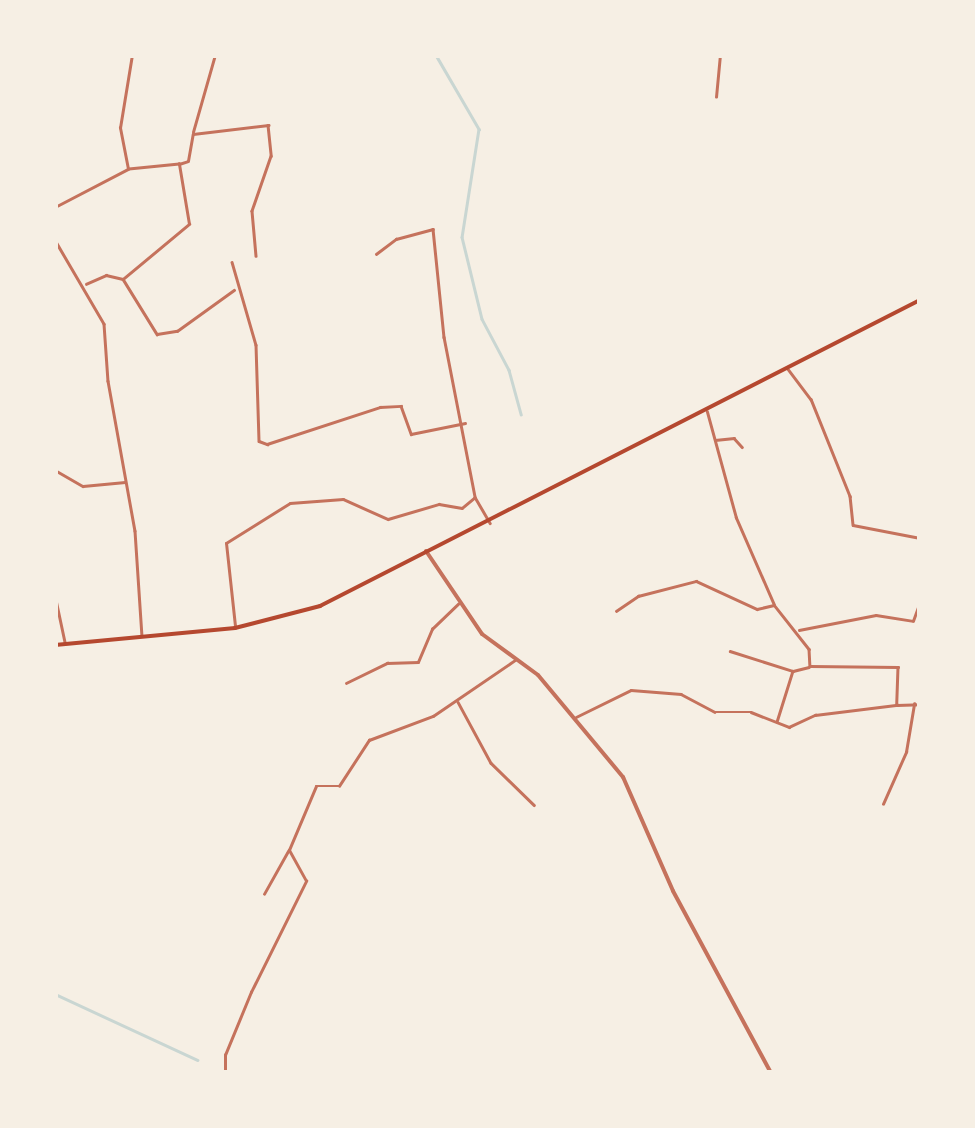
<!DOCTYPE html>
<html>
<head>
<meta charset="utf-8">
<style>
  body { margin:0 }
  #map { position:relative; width:975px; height:1128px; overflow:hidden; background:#f6efe4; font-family:"Nunito Sans",sans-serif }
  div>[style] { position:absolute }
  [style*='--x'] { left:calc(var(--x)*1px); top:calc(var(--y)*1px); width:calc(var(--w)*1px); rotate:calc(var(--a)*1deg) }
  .stream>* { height:2.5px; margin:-1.25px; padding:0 1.25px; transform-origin:1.25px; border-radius:1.25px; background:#c9d6d2 }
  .minor>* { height:2.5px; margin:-1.25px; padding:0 1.25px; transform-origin:1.25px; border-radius:1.25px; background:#c5725c }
  .tertiary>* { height:4px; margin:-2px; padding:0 2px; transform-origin:2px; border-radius:2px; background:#c5725c }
  .secondary>* { height:4px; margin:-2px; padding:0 2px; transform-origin:2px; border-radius:2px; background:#b5482f }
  span { translate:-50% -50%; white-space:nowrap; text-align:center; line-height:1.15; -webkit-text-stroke:8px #f6efe4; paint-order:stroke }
  .frame { position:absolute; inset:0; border:58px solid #f6efe4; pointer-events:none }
</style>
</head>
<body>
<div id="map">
  <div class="stream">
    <div style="--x:436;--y:55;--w:86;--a:59.8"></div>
    <div style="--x:479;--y:129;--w:109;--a:98.9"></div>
    <div style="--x:462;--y:237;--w:84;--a:76.3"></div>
    <div style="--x:482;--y:319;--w:58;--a:62.1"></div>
    <div style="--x:509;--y:370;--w:46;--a:74.7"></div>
    <div style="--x:55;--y:994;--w:157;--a:24.8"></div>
  </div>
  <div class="minor">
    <div style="--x:716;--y:97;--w:42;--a:-84.6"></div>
    <div style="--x:193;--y:132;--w:80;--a:-74.1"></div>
    <div style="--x:179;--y:164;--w:9;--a:-18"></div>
    <div style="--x:188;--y:161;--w:27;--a:-80"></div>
    <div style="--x:193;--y:134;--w:76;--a:-6.8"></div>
    <div style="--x:268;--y:125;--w:31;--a:84"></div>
    <div style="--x:271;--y:156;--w:58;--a:109.1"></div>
    <div style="--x:252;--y:211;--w:45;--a:84.9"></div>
    <div style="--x:55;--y:207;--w:82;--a:-27.5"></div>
    <div style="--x:128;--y:169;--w:42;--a:-101"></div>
    <div style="--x:120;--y:128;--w:74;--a:-80.7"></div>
    <div style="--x:55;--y:240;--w:97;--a:59.7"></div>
    <div style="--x:104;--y:324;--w:57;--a:86"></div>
    <div style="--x:108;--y:381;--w:152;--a:79.8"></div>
    <div style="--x:135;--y:531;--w:105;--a:86.2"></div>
    <div style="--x:376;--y:254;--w:25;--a:-37"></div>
    <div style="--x:396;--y:239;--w:38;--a:-15"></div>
    <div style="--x:433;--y:229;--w:109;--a:84.2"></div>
    <div style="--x:444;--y:337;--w:163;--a:79"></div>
    <div style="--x:475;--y:497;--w:30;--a:60"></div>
    <div style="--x:232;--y:262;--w:86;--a:73.9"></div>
    <div style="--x:256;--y:345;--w:96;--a:88.2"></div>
    <div style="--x:259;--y:441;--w:9;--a:21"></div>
    <div style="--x:267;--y:444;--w:119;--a:-18.1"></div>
    <div style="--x:380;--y:407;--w:21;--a:-3"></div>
    <div style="--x:401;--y:406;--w:30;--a:70"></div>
    <div style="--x:411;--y:434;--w:55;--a:-11.5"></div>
    <div style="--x:123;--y:279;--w:86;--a:-39.8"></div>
    <div style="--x:189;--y:224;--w:61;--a:-99.5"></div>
    <div style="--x:179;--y:164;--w:50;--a:174.3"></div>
    <div style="--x:86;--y:284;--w:22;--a:-24"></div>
    <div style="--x:106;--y:275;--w:17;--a:13"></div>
    <div style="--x:123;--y:279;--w:65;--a:58.3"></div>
    <div style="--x:157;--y:334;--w:20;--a:-9"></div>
    <div style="--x:177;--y:331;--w:70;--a:-35.7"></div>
    <div style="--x:788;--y:369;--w:38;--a:53"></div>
    <div style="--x:811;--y:399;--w:105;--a:68.1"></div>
    <div style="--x:850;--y:496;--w:29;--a:84"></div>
    <div style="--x:853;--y:525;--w:68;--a:11"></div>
    <div style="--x:715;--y:440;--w:19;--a:-6"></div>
    <div style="--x:734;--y:438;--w:12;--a:48"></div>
    <div style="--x:55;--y:470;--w:32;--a:30"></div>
    <div style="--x:83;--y:486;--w:42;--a:-5.4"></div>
    <div style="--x:55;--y:595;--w:48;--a:78"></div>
    <div style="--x:775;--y:606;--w:55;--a:51.7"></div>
    <div style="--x:809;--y:649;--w:17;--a:87"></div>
    <div style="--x:810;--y:666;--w:88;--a:0.7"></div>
    <div style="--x:898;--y:667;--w:38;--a:92"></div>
    <div style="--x:897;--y:705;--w:23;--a:-2"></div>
    <div style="--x:616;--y:611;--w:27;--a:-34"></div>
    <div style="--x:638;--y:596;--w:60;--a:-14.5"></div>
    <div style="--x:696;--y:581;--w:67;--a:24.7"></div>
    <div style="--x:757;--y:609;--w:17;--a:-13"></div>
    <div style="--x:774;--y:605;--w:95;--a:-113.6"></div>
    <div style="--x:736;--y:518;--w:110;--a:-105.3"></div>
    <div style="--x:235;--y:626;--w:83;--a:-96.2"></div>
    <div style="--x:226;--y:543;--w:75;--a:-32"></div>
    <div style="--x:290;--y:503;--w:53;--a:-4.3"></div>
    <div style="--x:343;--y:499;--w:49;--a:24"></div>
    <div style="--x:388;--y:519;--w:53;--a:-16.4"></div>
    <div style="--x:439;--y:504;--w:23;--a:10"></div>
    <div style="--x:462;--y:508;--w:16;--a:-40"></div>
    <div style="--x:799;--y:630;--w:78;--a:-11"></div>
    <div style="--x:876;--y:615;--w:37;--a:9"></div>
    <div style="--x:913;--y:621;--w:20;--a:-70"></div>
    <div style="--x:730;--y:651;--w:66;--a:17.6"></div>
    <div style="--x:793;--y:671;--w:53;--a:107.4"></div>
    <div style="--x:793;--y:671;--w:16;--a:-14"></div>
    <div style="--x:346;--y:683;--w:46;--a:-26"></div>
    <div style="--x:387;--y:663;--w:31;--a:-2"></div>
    <div style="--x:418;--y:662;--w:36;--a:-67"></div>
    <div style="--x:432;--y:629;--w:36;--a:-44"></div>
    <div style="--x:458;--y:702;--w:69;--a:61.6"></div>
    <div style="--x:491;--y:763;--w:60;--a:44.3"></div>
    <div style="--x:576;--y:717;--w:61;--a:-26.1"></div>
    <div style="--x:631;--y:690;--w:50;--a:4.6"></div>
    <div style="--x:681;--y:694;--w:38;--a:28"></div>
    <div style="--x:715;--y:712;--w:36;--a:0"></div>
    <div style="--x:751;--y:712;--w:41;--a:21.5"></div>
    <div style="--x:789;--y:727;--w:29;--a:-25"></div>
    <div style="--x:815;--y:715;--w:83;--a:-7"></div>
    <div style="--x:883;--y:804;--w:57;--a:-66.1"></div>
    <div style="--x:906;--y:752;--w:49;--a:-80.5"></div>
    <div style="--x:264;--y:894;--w:49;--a:-60.8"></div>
    <div style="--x:225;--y:1073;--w:18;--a:-90"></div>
    <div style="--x:225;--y:1055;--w:68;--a:-67.6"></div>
    <div style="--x:251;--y:992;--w:124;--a:-63.6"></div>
    <div style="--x:306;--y:881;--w:35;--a:-119"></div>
    <div style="--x:289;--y:850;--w:69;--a:-67.1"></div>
    <div style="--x:316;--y:786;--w:23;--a:0"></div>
    <div style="--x:339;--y:786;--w:55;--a:-56.9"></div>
    <div style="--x:369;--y:740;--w:68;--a:-20.6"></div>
    <div style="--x:433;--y:716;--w:99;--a:-34.3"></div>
  </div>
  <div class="tertiary">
    <div style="--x:426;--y:551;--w:100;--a:56"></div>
    <div style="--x:482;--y:634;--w:69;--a:36.2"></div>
    <div style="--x:538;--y:675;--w:133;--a:50.2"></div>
    <div style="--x:623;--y:777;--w:124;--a:66.3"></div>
    <div style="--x:673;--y:891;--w:207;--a:61.7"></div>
  </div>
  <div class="secondary">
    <div style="--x:55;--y:645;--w:181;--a:-5.4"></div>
    <div style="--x:235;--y:628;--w:88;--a:-14.5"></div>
    <div style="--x:320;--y:606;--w:674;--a:-27.02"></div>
  </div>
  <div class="frame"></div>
</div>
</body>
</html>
